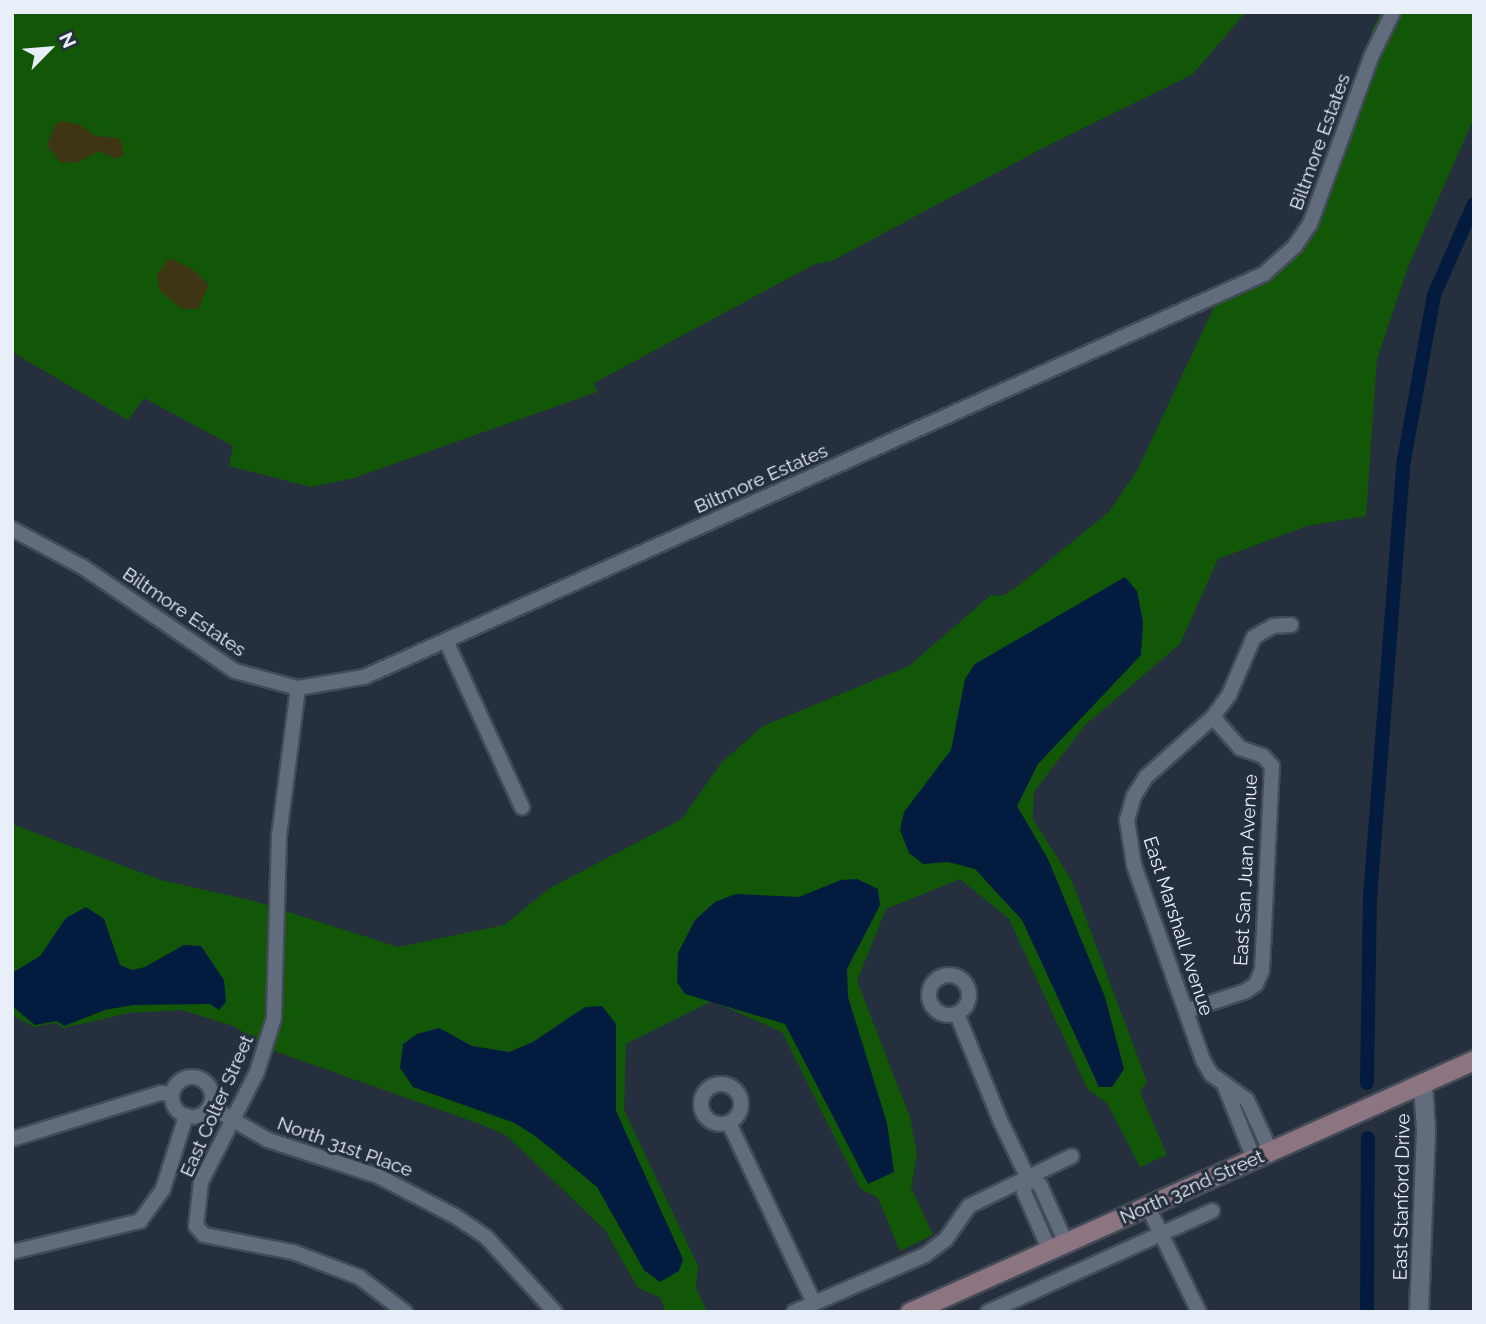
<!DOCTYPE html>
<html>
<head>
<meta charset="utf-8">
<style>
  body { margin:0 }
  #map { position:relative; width:1486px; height:1324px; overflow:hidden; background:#252f3d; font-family:Raleway,sans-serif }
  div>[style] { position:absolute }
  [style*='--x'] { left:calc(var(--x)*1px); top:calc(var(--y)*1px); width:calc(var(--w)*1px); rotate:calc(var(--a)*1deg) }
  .green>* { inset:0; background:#125708 }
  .sand>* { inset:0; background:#3e3515 }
  .water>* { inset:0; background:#041b40 }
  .canal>* { height:14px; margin:-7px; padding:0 7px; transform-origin:7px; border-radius:7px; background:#041b40 }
  .roads { filter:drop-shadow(2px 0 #424b57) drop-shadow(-2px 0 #424b57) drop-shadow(0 2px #424b57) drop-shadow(0 -2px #424b57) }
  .minor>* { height:14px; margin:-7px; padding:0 7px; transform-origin:7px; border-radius:7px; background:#616c7d }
  .minor>.ring { margin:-7px; padding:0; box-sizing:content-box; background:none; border:14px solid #616c7d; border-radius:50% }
  .tertiary>* { height:18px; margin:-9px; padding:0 9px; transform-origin:9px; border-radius:9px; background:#616c7d }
  .secondary>* { height:19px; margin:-9.5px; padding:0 9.5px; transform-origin:9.5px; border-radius:9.5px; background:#8c7480 }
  span { translate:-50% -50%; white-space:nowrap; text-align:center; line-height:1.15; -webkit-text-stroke:6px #252f3d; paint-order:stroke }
  .street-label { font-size:19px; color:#e8eff9 }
  .frame { position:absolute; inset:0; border:14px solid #e8eff9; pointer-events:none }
  .north { position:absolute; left:14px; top:14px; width:70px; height:70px; -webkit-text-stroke:5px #252f3d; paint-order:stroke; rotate:65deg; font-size:19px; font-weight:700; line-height:28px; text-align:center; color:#e8eff9 }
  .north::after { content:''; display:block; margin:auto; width:24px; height:32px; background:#e8eff9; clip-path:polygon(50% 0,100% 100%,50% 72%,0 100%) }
</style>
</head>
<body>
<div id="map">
  <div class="green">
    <div style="clip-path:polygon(12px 12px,1246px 12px,1193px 74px,1041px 149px,832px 261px,815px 264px,594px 383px,597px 392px,354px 478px,311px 487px,229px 466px,233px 446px,144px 398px,128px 420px,12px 352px)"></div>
    <div style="clip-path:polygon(1381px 12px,1474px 12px,1474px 118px,1408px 267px,1377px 359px,1366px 516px,1307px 526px,1218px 559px,1180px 644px,1085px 725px,1034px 792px,1033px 819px,1072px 881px,1147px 1082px,1140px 1092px,1167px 1155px,1140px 1167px,1107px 1103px,1088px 1090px,1009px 919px,960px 879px,886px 909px,857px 981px,910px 1117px,917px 1155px,911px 1187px,933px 1235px,900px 1251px,878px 1198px,860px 1188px,782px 1032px,712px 1001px,626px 1044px,624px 1110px,698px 1266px,696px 1288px,707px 1312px,665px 1312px,661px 1298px,638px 1288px,605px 1230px,507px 1136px,483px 1125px,277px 1052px,233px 1026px,182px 1010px,129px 1013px,63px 1028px,56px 1023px,34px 1027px,12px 1015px,12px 824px,161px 880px,254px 901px,398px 947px,504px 925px,550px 888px,682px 819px,721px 763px,763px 726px,909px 666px,991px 595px,1003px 596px,1019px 585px,1109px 512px,1138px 469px,1214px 307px,1273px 277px,1313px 238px,1357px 119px,1371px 32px)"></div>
  </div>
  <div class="sand">
    <div style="clip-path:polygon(62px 121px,81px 125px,95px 136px,120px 138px,124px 155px,117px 159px,98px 151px,79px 162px,61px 163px,47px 145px,55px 125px)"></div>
    <div style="clip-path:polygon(169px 258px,191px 268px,209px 285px,198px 309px,182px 309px,160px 291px,157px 275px)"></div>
  </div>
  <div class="water">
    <div style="clip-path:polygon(1125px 577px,1137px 591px,1143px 622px,1141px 655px,1038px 764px,1017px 806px,1048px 859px,1105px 997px,1124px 1069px,1112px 1087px,1099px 1087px,1022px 920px,975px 869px,948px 862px,923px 864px,909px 853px,900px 830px,904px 812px,951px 750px,965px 679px,975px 664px)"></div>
    <div style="clip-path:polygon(857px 879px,878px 889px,880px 905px,847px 969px,848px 997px,887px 1123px,894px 1172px,868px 1184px,785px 1024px,685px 994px,677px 982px,678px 953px,695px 920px,715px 902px,736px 894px,799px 897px,841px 880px)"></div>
    <div style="clip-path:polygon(86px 907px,104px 919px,120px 965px,132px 970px,145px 967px,184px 945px,201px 946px,224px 980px,226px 1002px,219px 1010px,210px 1004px,133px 1005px,105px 1010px,64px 1026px,57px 1021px,35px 1025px,12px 1006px,12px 973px,40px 956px,66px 918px)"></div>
    <div style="clip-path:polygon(602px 1006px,616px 1024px,616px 1111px,683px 1259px,679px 1271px,660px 1282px,644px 1270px,597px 1187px,538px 1138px,515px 1123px,413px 1087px,400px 1068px,403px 1044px,417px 1034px,439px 1028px,472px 1046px,509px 1052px,533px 1042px,585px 1007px)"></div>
  </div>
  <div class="canal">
    <div style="--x:1367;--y:1083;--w:186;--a:-89.1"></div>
    <div style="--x:1370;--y:897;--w:438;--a:-85.6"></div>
    <div style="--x:1404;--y:460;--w:168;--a:-79.7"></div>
    <div style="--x:1434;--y:295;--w:99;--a:-66.3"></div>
    <div style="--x:1367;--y:1312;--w:174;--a:-89.7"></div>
  </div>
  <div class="roads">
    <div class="minor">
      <div style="--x:12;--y:529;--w:81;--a:28.2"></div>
      <div style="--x:83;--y:567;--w:184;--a:34.4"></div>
      <div style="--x:235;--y:671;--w:65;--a:15.1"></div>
      <div style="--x:298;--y:688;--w:67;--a:-9.5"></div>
      <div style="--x:364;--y:677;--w:986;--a:-24.12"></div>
      <div style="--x:1264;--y:274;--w:42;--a:-42.1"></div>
      <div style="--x:1295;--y:246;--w:27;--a:-56"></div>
      <div style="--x:1310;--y:224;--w:178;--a:-69.9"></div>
      <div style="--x:1371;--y:57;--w:50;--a:-63.9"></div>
      <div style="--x:446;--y:641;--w:183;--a:65.4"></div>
      <div style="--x:298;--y:688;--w:149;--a:97.3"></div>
      <div style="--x:279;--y:836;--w:182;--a:91.6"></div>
      <div style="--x:274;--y:1018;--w:57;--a:107.5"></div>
      <div style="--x:257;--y:1072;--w:123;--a:117"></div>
      <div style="--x:201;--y:1182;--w:44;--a:96.5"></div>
      <div style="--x:196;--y:1226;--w:12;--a:48"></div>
      <div style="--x:204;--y:1235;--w:91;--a:10.8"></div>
      <div style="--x:293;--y:1252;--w:71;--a:20.7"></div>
      <div style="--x:359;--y:1277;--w:58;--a:37.3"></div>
      <div class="ring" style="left:929px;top:975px;width:26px;height:26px"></div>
      <div style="--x:1186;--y:1011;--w:63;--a:-18.4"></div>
      <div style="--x:1246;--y:991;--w:12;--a:-35"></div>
      <div style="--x:1256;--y:984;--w:15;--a:-67"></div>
      <div style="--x:1262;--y:970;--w:204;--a:-87.2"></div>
      <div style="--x:1272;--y:766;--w:13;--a:-132"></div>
      <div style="--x:1263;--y:756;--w:24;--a:-161"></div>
      <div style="--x:1240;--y:748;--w:41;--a:-131.1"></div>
      <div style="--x:957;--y:1014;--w:114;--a:67.9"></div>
      <div style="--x:1000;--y:1120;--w:62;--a:64.3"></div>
      <div style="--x:1027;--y:1176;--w:16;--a:35"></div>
      <div style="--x:1040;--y:1185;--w:64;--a:65.9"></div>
      <div class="ring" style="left:172px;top:1077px;width:26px;height:26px"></div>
      <div class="ring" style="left:701px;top:1084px;width:26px;height:26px"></div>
      <div style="--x:1225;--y:1087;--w:78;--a:68.1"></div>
      <div style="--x:211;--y:1107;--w:66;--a:30.1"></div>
      <div style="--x:268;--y:1140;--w:116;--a:18.1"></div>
      <div style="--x:378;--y:1176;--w:87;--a:27.5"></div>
      <div style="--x:455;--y:1216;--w:37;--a:34"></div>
      <div style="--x:486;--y:1237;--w:102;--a:47.4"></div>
      <div style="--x:729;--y:1123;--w:199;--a:64.7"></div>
      <div style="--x:12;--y:1139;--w:156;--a:-17.2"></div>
      <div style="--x:161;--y:1093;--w:11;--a:5"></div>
      <div style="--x:1271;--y:1152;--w:57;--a:-114.8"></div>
      <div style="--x:1247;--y:1100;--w:44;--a:-144.2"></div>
      <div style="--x:1211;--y:1074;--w:16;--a:-120"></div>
      <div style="--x:1203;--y:1060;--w:207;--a:-109.5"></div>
      <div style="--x:1134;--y:865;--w:46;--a:-98.8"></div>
      <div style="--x:1127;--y:820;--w:25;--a:-74"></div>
      <div style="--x:1134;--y:796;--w:22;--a:-58"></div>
      <div style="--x:1146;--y:777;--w:90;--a:-41.8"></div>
      <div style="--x:1213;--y:717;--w:27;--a:-54"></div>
      <div style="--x:1229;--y:695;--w:63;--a:-66.7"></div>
      <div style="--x:1254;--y:637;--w:22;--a:-30"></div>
      <div style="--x:1273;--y:626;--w:18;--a:-3"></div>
      <div style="--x:1027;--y:1176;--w:16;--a:101"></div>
      <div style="--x:1024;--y:1192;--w:64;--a:66.2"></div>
      <div style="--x:1148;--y:1207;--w:117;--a:64.1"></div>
      <div style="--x:12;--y:1252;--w:132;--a:-13.6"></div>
      <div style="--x:140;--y:1221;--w:39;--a:-54"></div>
      <div style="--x:163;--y:1189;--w:77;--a:-72.5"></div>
      <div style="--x:794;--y:1312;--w:143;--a:-23.5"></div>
      <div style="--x:925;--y:1255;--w:26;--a:-37"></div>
      <div style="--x:946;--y:1239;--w:40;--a:-55.1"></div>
      <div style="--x:969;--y:1206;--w:114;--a:-25.9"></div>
      <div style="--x:988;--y:1312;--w:246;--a:-24.3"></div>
    </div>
    <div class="tertiary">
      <div style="--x:1419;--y:1312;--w:182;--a:-87.8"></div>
      <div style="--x:1426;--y:1130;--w:47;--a:-93.7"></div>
    </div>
    <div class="secondary">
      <div style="--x:910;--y:1312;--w:618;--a:-24.08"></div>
    </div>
  </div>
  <div class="street-label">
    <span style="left:1320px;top:142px;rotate:-70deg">Biltmore Estates</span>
    <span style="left:761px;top:479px;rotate:-24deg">Biltmore Estates</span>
    <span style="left:184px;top:612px;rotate:34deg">Biltmore Estates</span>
    <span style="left:1246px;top:870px;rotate:-87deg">East San Juan Avenue</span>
    <span style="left:1178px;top:926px;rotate:72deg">East Marshall Avenue</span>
    <span style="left:217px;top:1106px;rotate:-66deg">East Colter Street</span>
    <span style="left:345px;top:1147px;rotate:20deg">North 31st Place</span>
    <span style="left:1192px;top:1187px;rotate:-24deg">North 32nd Street</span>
    <span style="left:1402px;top:1197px;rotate:-89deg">East Stanford Drive</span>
  </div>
  <div class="frame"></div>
  <div class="north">N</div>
</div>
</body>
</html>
